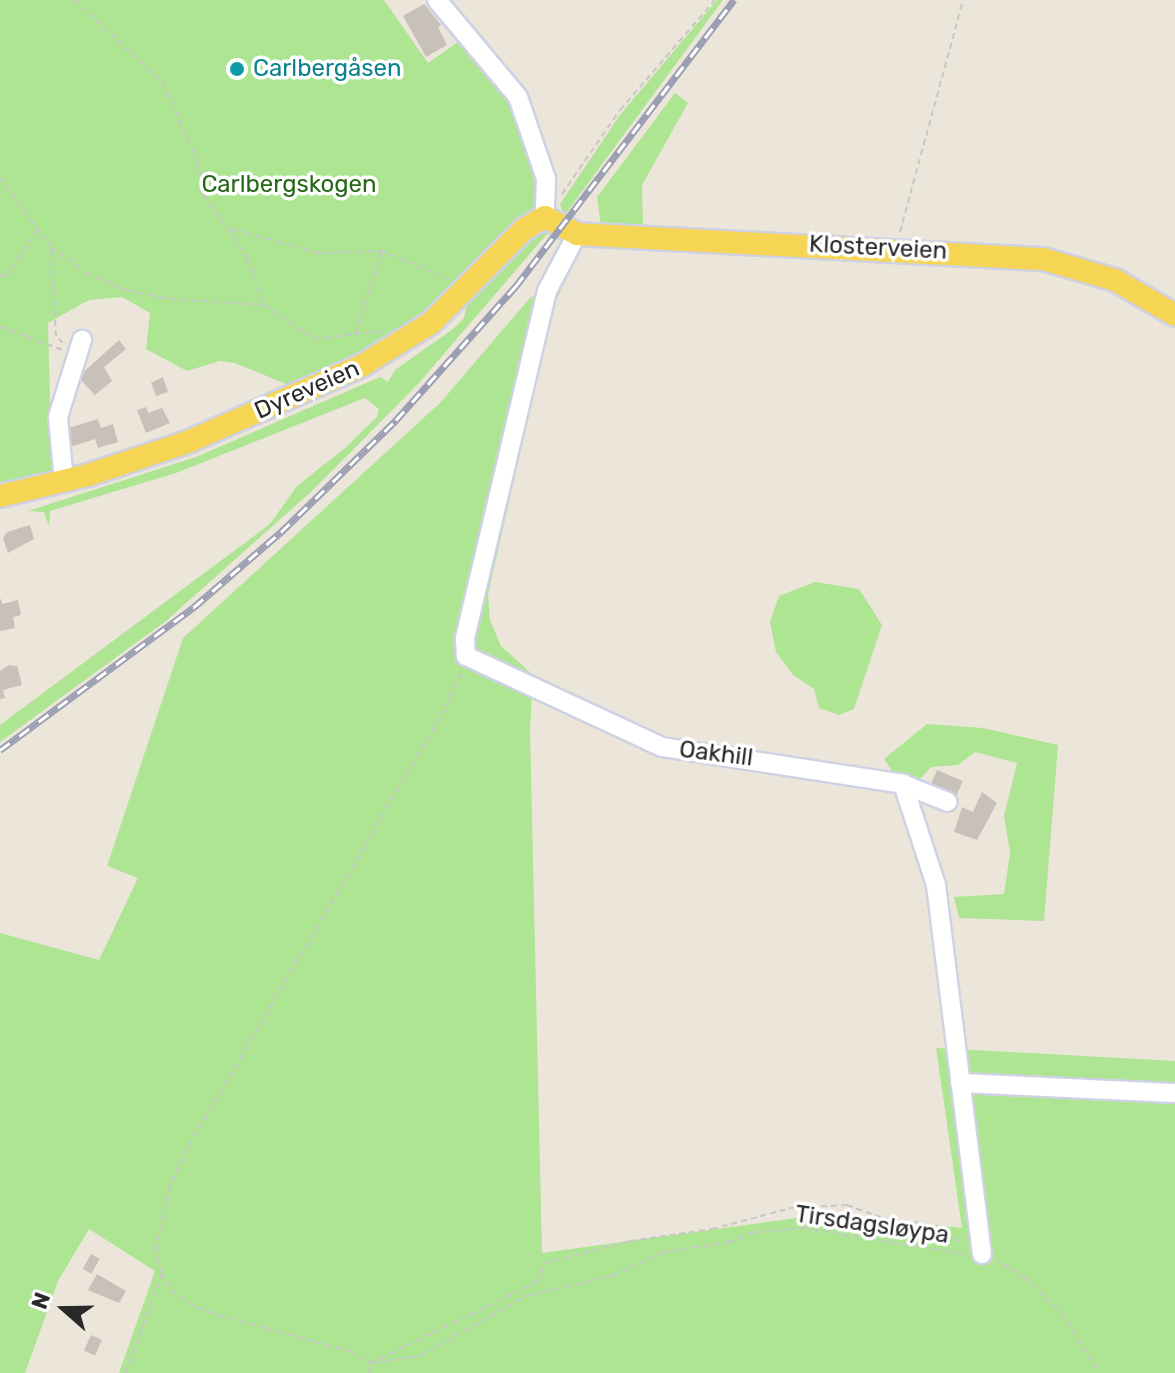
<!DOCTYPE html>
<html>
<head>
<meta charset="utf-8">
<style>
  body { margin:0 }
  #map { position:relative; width:1175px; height:1373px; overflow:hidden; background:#ece5da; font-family:Rubik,sans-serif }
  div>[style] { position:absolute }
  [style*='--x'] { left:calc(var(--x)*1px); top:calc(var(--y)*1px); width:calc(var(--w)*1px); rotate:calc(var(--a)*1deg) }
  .green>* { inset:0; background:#ade593 }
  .building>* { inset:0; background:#c7c1b9; transform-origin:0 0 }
  .path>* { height:2px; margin-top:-1px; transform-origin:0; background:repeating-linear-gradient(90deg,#c7c7c7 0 6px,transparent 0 10px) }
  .roads { filter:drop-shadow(2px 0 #cfd2e3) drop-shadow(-2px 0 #cfd2e3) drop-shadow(0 2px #cfd2e3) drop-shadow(0 -2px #cfd2e3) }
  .minor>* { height:18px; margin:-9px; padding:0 9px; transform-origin:9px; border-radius:9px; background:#fff }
  .major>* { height:22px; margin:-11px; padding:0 11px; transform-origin:11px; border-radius:11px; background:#f6d554 }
  .rail>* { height:7px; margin-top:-3.5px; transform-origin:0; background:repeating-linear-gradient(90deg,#fff 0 12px,#9c9fb4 0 24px); box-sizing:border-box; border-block:2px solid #9c9fb4 }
  .dots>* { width:22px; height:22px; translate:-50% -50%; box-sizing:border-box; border:4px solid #fff; border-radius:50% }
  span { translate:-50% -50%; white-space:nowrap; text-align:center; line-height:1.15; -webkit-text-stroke:7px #fff; paint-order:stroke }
  .culture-label { font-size:24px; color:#0d838f }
  .left { translate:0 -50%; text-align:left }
  .park-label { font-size:24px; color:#256816 }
  .street-label { font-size:24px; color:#292929 }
  .north { position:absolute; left:24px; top:1269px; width:80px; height:80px; -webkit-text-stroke:6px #fff; paint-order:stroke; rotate:290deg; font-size:22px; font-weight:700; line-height:32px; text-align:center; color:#292929 }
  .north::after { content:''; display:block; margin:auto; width:28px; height:36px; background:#292929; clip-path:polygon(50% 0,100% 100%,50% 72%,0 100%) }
</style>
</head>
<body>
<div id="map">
  <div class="green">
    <div style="clip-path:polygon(0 0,384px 0,428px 63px,464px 38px,505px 84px,541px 178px,539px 207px,423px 323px,369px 356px,293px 387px,235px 363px,220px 361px,187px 371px,146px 349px,150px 313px,122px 297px,89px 300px,48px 323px,52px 476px,0 489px)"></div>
    <div style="clip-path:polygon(717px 0,723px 0,564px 216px,560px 204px,620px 115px)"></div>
    <div style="clip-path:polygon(675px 93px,688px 103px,642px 185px,643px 227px,601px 227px,597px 197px)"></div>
    <div style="clip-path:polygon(553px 227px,418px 384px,313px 490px,166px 621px,0 742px,0 725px,270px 524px,297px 486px,345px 448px,377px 417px,379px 409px,365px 398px,176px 473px,50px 511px,49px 526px,44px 512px,28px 511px,196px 457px,380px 377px,388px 382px,395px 370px,453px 329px,464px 318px,468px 298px,523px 238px)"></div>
    <div style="clip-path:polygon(571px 269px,553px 307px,488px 595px,490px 620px,501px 646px,533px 675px,530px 729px,542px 1253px,833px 1213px,962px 1228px,936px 1048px,1175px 1061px,1175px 1373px,119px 1373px,155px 1271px,89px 1229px,58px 1281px,25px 1373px,0 1373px,0 933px,99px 960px,138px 878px,107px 866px,183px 638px,441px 402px,529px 299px)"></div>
    <div style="clip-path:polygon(815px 582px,859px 589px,882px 625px,854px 709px,839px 715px,819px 708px,814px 689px,793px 675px,776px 652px,770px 622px,779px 596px)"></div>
    <div style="clip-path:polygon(927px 724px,983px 728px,1058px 745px,1044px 921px,959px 918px,954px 897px,1004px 894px,1010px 853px,1004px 816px,1017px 763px,975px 752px,958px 765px,931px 767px,919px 780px,897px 778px,884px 759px)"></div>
  </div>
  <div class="building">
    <div style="clip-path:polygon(424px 4px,441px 25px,438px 27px,447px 45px,426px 57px,403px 16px)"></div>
    <div style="clip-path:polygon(119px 340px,126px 349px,104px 367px,112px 381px,95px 395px,78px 377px)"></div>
    <div style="clip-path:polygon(163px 377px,168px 392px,156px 396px,151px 383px)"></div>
    <div style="clip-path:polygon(146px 407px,148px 413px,162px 408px,170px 423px,146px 433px,137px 410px)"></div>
    <div style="clip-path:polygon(98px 419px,101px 428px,113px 424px,118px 442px,98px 448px,95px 439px,70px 447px,65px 429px)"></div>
    <div style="clip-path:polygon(30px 525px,34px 539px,8px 553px,3px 538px,7px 532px)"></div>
    <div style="clip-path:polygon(0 598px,3px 604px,18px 600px,21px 615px,13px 617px,15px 628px,0 631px)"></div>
    <div style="clip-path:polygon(9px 665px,17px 666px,22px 685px,3px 690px,5px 698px,0 699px,0 671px)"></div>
    <div style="left:937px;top:770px;width:28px;height:16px;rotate:23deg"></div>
    <div style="clip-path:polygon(982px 792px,997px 803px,977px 840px,954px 832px,962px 807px,973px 812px)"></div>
    <div style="left:91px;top:1254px;width:10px;height:17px;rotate:29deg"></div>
    <div style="clip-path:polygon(97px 1274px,126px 1291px,119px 1303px,88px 1290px)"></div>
    <div style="left:91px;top:1335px;width:12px;height:17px;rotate:24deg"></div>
  </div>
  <div class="path">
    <div style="--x:74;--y:0;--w:122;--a:43"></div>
    <div style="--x:163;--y:83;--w:85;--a:66.4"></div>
    <div style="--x:197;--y:161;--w:35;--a:78"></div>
    <div style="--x:204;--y:195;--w:40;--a:55.1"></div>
    <div style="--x:227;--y:228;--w:94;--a:15.4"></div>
    <div style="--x:318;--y:253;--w:63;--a:-1.8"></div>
    <div style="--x:381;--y:251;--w:74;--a:22.1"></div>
    <div style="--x:0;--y:178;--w:84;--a:53.7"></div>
    <div style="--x:562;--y:194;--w:102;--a:-55.4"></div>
    <div style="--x:620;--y:110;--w:145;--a:-49.2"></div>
    <div style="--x:228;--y:228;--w:36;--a:58"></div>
    <div style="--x:247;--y:258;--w:50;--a:70.1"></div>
    <div style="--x:264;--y:305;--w:61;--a:33.7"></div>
    <div style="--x:315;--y:339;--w:40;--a:-7.1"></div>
    <div style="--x:900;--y:232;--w:240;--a:-74.8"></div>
    <div style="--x:381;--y:252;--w:86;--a:107.6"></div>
    <div style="--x:355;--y:334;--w:27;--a:-6"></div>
    <div style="--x:0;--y:275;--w:7;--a:8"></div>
    <div style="--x:7;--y:276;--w:55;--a:-56.9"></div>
    <div style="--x:0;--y:327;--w:67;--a:20.1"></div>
    <div style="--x:63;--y:343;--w:10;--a:-135"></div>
    <div style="--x:56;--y:336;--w:89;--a:-93.2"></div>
    <div style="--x:51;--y:247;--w:44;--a:36.6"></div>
    <div style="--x:86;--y:273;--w:36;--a:24"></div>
    <div style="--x:119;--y:288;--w:44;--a:13.1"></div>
    <div style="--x:162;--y:298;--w:102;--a:3.9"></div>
    <div style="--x:461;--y:673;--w:39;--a:114"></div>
    <div style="--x:445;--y:709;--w:510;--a:120.39"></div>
    <div style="--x:187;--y:1149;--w:41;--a:114.7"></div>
    <div style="--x:170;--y:1186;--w:63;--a:102.9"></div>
    <div style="--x:156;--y:1247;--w:27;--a:80"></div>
    <div style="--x:161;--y:1274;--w:19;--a:55"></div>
    <div style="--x:172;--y:1290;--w:22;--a:39"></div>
    <div style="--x:189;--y:1304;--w:33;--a:21"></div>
    <div style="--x:220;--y:1316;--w:135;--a:15.1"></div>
    <div style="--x:350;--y:1351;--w:24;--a:30"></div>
    <div style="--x:371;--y:1363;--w:185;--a:-26"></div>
    <div style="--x:537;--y:1282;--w:21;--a:-67"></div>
    <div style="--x:545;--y:1263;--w:88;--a:-14.5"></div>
    <div style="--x:630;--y:1241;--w:83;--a:-8.3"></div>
    <div style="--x:712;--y:1229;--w:82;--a:-14.9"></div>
    <div style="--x:791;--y:1208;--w:56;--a:-3.1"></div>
    <div style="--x:847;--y:1205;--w:38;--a:20"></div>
    <div style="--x:883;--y:1218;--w:45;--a:7.6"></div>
    <div style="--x:928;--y:1224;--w:41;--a:29.1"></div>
    <div style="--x:995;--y:1259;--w:34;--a:32"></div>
    <div style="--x:1024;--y:1277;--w:52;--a:43.5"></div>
    <div style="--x:1062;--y:1313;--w:70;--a:58.3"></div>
    <div style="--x:126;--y:1373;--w:104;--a:-70.3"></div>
    <div style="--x:369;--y:1373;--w:10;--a:-79"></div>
    <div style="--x:371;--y:1363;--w:49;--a:-8.1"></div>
    <div style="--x:420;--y:1356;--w:122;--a:-29.5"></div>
    <div style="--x:526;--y:1296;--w:88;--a:-13.1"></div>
    <div style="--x:612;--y:1276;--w:57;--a:-24.8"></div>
    <div style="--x:664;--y:1252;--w:66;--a:-8.7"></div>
    <div style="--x:729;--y:1242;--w:23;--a:-23"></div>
    <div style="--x:750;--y:1233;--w:53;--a:-5.4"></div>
    <div style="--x:803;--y:1228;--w:165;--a:9.1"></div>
  </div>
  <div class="roads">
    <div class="minor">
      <div style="--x:437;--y:0;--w:126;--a:50.1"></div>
      <div style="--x:518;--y:97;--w:87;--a:71.1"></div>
      <div style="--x:546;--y:179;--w:38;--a:92"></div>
      <div style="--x:577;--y:234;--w:64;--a:117.8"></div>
      <div style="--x:547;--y:291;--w:358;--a:103.3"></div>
      <div style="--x:465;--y:639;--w:17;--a:87"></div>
      <div style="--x:466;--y:656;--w:216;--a:24.9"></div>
      <div style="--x:662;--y:747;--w:244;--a:8.7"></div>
      <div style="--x:903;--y:784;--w:106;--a:71.9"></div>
      <div style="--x:936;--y:885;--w:372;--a:82.9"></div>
      <div style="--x:64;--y:482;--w:65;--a:-95.3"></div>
      <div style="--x:58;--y:417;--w:81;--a:-72.7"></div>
      <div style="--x:903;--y:784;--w:48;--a:21.8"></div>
      <div style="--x:960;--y:1083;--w:215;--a:2.7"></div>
    </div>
    <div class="major">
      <div style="--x:0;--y:496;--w:90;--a:-13.4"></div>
      <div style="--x:88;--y:475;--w:108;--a:-18.4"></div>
      <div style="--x:190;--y:441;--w:189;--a:-23.7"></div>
      <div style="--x:363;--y:365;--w:80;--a:-31.7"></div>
      <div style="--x:431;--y:323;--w:132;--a:-45.3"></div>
      <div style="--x:524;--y:229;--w:24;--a:-30"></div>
      <div style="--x:545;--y:217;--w:36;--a:28"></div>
      <div style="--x:577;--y:234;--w:467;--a:3.1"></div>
      <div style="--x:1043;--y:259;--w:75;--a:16.3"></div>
      <div style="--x:1115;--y:280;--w:69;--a:30.3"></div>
    </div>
  </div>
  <div class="rail">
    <div style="--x:0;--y:750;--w:241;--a:-36.4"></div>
    <div style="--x:194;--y:607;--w:115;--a:-40.8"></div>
    <div style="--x:281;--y:532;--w:161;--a:-44.2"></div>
    <div style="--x:396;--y:420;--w:180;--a:-48.2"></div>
    <div style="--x:516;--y:286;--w:360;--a:-52.7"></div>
  </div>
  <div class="dots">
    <div style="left:237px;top:69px;background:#0f9aa8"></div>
  </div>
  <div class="culture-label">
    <span class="left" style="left:253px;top:69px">Carlbergåsen</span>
  </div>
  <div class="park-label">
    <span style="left:289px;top:185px">Carlbergskogen</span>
  </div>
  <div class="street-label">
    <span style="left:878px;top:248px;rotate:3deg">Klosterveien</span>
    <span style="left:307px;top:390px;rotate:-24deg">Dyreveien</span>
    <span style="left:716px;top:754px;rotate:7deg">Oakhill</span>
    <span style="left:872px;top:1225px;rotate:8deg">Tirsdagsløypa</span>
  </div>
  <div class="north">N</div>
</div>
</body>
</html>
